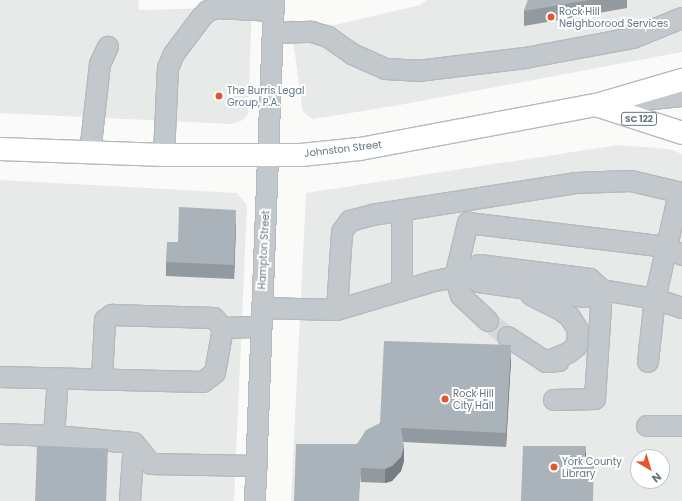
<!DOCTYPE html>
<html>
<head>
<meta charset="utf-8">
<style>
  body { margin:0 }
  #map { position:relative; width:682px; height:501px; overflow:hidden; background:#fafaf8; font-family:Poppins,sans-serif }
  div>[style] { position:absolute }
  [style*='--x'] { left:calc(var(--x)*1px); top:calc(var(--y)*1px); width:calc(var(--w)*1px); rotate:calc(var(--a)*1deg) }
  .built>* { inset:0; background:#e8e9e9 }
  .minor-tunnel>* { height:20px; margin-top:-10px; transform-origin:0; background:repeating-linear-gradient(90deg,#d5d9db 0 20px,transparent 0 30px) }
  .roads { filter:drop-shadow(1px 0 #b5babe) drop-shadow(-1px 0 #b5babe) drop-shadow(0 1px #b5babe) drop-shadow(0 -1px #b5babe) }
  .minor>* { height:20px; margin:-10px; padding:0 10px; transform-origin:10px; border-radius:10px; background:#c3c8cc }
  .major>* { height:22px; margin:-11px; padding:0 11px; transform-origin:11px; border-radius:11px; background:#fff }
  .wall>* { inset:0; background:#929a9f }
  .shaded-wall>* { inset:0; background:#777d82 }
  .building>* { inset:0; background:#aab3b9; transform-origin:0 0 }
  .dots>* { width:11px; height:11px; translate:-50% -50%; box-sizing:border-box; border:2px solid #fff; border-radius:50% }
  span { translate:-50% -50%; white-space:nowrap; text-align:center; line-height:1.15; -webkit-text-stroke:4px #fff; paint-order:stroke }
  .shield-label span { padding:1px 3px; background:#fff; border:1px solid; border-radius:3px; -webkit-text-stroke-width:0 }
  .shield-label { font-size:9px; color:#657683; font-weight:700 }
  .poi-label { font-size:10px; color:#657683 }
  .left { translate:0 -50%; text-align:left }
  .street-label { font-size:10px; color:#657683 }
  .north { position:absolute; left:630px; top:449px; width:40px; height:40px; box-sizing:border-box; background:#fff; border:1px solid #c1c8cd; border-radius:50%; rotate:142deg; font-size:11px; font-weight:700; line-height:16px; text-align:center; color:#657683 }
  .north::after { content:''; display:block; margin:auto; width:14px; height:18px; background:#e4572e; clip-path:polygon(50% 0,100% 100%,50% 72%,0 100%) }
</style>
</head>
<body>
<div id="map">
  <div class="built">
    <div style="clip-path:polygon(0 0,138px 0,139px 10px,252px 7px,248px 114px,243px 120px,231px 124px,0 113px)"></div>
    <div style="clip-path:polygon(427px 0,682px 0,682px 52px,394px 106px,313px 119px,303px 112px,290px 20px,335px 25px,420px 5px)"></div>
    <div style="clip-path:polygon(evenodd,618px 145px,669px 149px,682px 154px,682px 501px,291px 501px,306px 193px,618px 145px,638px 457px,662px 457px,662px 481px,638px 481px,638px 457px)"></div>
    <div style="clip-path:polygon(0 180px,237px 193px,247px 205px,234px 501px,0 501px)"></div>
  </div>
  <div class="minor-tunnel">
    <div style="--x:488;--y:321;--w:26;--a:39"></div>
  </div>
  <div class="roads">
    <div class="minor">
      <div style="--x:274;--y:33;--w:38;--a:-2"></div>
      <div style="--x:312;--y:32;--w:17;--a:17"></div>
      <div style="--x:328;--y:37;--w:29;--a:35"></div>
      <div style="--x:352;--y:54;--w:36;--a:24"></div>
      <div style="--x:385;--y:69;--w:33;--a:3"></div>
      <div style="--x:418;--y:71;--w:108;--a:-6.9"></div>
      <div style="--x:525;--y:58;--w:110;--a:-10.5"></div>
      <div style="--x:633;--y:38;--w:53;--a:-22.2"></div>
      <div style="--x:632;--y:101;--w:50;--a:-5.7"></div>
      <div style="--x:90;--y:153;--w:90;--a:-83.6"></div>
      <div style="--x:100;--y:64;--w:19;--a:-65"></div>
      <div style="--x:164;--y:155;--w:87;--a:-87.4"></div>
      <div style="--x:168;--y:68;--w:15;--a:-67"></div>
      <div style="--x:174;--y:54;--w:45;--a:-53.1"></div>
      <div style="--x:201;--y:18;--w:10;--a:-45"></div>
      <div style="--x:208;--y:11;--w:9;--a:-18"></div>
      <div style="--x:217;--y:8;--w:57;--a:3"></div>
      <div style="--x:402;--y:210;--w:81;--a:90"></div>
      <div style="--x:466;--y:275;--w:15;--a:28"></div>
      <div style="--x:479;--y:282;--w:107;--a:8.1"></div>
      <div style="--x:585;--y:297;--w:18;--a:-22"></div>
      <div style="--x:531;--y:295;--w:34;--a:27"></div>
      <div style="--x:561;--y:310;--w:11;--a:38"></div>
      <div style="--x:570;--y:317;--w:15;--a:58"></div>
      <div style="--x:578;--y:330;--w:16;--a:94"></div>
      <div style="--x:577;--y:346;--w:11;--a:142"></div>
      <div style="--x:568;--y:353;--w:24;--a:158"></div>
      <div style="--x:262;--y:308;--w:75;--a:1.5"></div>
      <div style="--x:337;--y:310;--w:102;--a:-16.5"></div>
      <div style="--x:435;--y:281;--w:32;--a:-11"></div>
      <div style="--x:466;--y:275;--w:16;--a:-38"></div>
      <div style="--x:479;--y:265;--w:112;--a:7.2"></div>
      <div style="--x:590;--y:279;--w:16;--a:43"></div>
      <div style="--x:602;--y:290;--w:54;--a:9.6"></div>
      <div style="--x:655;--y:299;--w:28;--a:18"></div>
      <div style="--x:337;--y:310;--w:78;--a:-86.3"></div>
      <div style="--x:342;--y:232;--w:14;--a:-54"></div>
      <div style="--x:350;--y:221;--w:23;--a:-15"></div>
      <div style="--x:372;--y:215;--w:206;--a:-8.9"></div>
      <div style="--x:576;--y:183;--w:55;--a:-2.1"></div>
      <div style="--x:631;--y:181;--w:52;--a:13.2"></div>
      <div style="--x:488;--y:321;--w:37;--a:-137"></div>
      <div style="--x:461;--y:296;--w:20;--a:-108"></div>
      <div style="--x:455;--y:277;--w:56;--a:-76.5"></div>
      <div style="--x:468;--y:223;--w:198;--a:6.9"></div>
      <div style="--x:665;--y:247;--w:19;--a:25"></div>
      <div style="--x:508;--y:337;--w:45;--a:33.3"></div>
      <div style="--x:546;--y:362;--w:13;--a:-4"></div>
      <div style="--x:648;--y:362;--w:63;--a:-83.7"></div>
      <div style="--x:655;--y:299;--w:109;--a:-77.2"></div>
      <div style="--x:0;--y:377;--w:203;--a:1.4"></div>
      <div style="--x:203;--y:382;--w:15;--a:-37"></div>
      <div style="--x:215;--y:373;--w:46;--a:-79.9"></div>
      <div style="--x:102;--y:378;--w:58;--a:-87"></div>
      <div style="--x:105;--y:320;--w:9;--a:-36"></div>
      <div style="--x:112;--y:315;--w:102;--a:1.7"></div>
      <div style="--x:214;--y:318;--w:13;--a:48"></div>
      <div style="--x:223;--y:328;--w:38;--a:-2"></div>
      <div style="--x:554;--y:400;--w:41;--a:-1.4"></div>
      <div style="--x:595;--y:399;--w:109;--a:-86.3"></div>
      <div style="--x:647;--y:426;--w:35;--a:0"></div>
      <div style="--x:0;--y:434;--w:54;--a:2.1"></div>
      <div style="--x:54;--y:436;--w:58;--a:-86.1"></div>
      <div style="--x:54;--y:436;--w:80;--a:5"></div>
      <div style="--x:134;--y:443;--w:27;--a:51"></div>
      <div style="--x:151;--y:464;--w:106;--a:1.1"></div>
      <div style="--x:130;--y:501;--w:58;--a:-86.1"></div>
      <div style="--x:255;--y:501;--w:501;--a:-87.83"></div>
    </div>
    <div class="major">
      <div style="--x:596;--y:105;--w:90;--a:18"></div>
      <div style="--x:0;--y:149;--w:164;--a:2.1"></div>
      <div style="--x:164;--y:155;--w:137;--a:0"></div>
      <div style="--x:301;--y:155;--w:59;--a:-5.8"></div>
      <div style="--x:360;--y:149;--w:240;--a:-10.6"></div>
      <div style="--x:596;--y:105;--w:90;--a:-16.2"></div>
    </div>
  </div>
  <div class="wall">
    <div style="clip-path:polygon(528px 0,627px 0,627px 8px,524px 26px,524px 11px)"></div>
    <div style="clip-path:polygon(236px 224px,234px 279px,166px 276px,166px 262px,178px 242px)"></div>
    <div style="clip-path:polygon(511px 359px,506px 447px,403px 442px,404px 461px,401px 471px,392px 481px,385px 483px,361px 482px,357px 444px,380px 423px)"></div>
  </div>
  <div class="shaded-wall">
    <div style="clip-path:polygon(236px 210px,236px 224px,234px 279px,234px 265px)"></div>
    <div style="clip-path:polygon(511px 345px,511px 359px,506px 447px,506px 433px)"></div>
    <div style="clip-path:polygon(586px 446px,586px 460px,584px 475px,584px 461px)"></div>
    <div style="clip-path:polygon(404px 447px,404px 461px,401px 471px,392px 481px,385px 483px,385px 469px)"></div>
  </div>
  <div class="building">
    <div style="clip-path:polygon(528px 0,589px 0,524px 11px)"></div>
    <div style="clip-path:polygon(179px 207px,236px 210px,234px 265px,166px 262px,167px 242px,178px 242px)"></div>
    <div style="clip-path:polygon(384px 341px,511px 345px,506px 433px,401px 428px,404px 447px,401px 457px,392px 466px,385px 469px,361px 468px,359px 501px,294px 501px,296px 444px,357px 444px,366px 430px,380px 423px)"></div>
    <div style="left:37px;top:446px;width:71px;height:55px;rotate:2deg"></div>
    <div style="clip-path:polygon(523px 446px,586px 446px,584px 461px,594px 460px,593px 501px,521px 501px)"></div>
  </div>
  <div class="dots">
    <div style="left:551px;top:17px;background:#e4572e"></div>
    <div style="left:219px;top:96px;background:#e4572e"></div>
    <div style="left:445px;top:399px;background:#e4572e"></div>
    <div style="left:554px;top:467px;background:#e4572e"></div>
  </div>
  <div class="shield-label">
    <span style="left:639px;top:119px">SC 122</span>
  </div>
  <div class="poi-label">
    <span class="left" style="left:559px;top:17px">Rock Hill<br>Neighborood Services</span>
    <span class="left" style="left:227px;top:96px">The Burris Legal<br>Group, P.A.</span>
    <span class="left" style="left:453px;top:399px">Rock Hill<br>City Hall</span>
    <span class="left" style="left:562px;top:467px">York County<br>Library</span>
  </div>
  <div class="street-label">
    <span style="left:343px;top:149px;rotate:-7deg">Johnston Street</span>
    <span style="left:264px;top:250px;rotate:-87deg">Hampton Street</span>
  </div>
  <div class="north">N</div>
</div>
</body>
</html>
